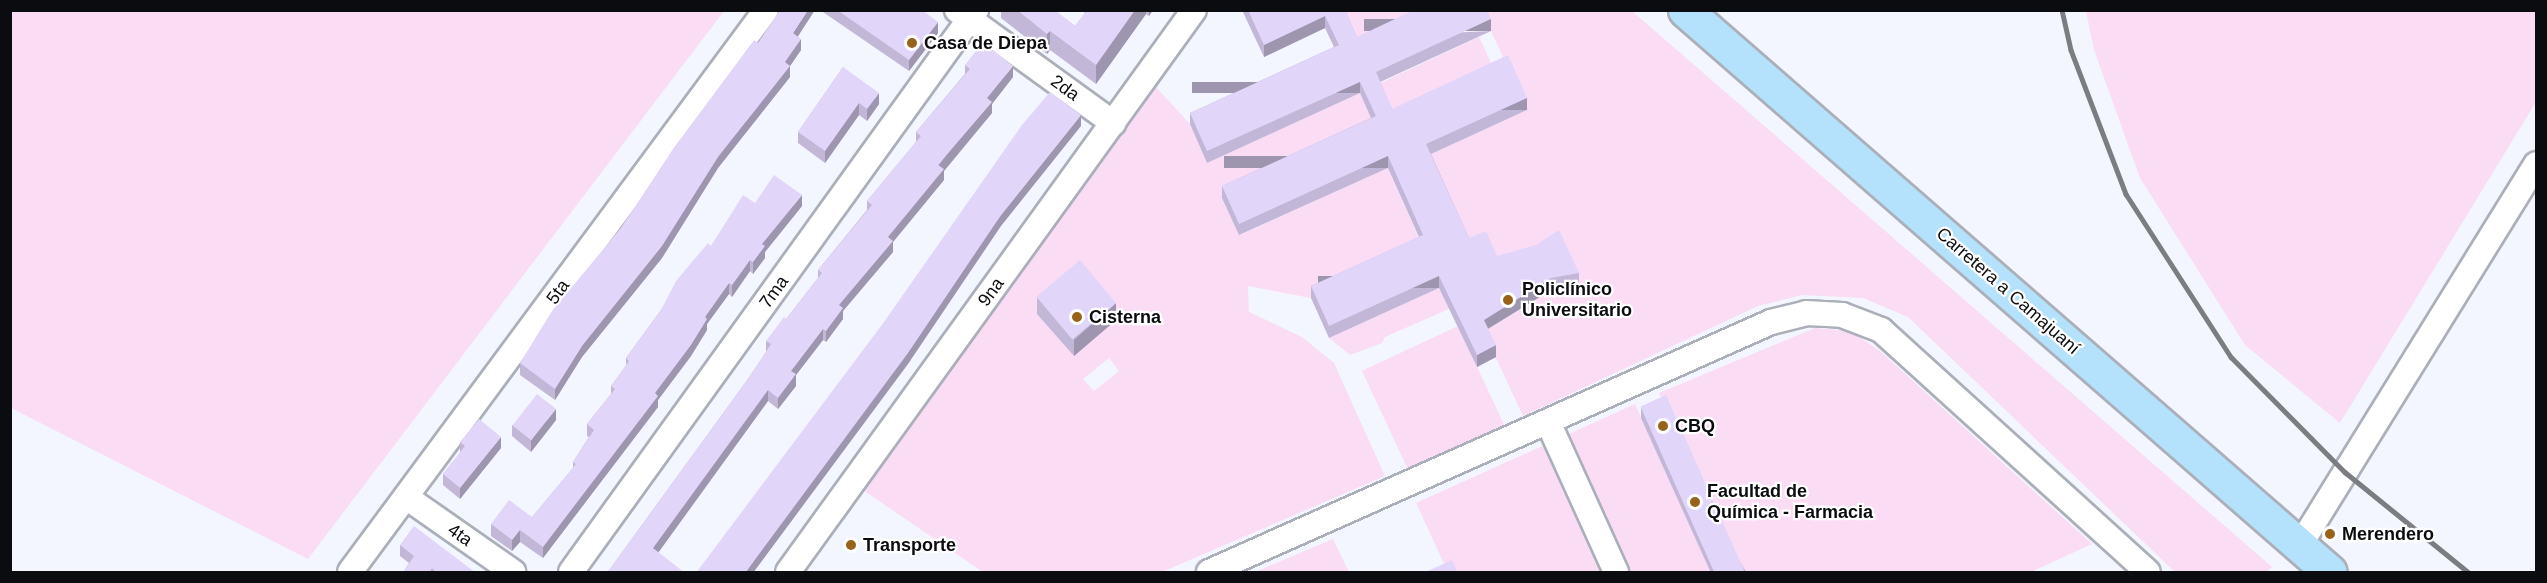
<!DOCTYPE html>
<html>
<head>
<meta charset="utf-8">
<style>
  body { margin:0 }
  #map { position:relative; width:2547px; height:583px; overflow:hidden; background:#f3f6fe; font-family:Helvetica,sans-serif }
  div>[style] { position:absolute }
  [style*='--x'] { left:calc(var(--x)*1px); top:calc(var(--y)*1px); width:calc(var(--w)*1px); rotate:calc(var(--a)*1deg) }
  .green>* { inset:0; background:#fadcf5; transform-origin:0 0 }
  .roads { filter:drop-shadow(2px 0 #abafb9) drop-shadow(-2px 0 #abafb9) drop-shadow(0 2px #abafb9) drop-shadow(0 -2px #abafb9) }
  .street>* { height:24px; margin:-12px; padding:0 12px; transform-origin:12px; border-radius:12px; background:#fff }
  .primary>* { height:33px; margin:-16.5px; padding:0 16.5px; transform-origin:16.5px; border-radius:16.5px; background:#b4e1fb }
  .rail>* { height:4.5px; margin:-2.25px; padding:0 2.25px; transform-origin:2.25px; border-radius:2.25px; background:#7b7d82 }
  .wall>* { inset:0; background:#c2b7d7 }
  .shaded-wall>* { inset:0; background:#9e95af; transform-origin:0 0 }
  .building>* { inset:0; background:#e1d5fa; transform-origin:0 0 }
  .dots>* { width:16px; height:16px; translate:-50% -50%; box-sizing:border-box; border:3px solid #fff; border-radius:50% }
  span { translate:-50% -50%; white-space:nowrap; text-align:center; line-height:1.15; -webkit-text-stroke:4.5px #fff; paint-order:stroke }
  .poi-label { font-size:18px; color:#0b0c0f; font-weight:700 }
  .left { translate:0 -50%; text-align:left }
  .street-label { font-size:18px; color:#0b0c0f }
  .frame { position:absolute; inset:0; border:12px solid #0b0c0f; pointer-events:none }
</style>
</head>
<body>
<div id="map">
  <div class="green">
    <div style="clip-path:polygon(10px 11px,11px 10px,724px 11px,308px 559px,11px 408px)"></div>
    <div style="clip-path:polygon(1339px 11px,1440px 11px,1357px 48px)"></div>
    <div style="clip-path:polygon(1482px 11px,1632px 11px,2272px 567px,2267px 572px,2175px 572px,1908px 317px,1863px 298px,1802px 295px,1758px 306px,1523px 416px,1483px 330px,1551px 290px,1578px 285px,1470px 275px,1426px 156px,1527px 110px)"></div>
    <div style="clip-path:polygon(2086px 11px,2536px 11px,2536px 102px,2340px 423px,2245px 345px,2140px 178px,2094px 50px)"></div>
    <div style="left:1479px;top:37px;width:40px;height:113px;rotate:65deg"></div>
    <div style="clip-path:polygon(evenodd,1155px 86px,1190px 124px,1207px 163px,1360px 93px,1376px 128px,1222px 198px,1240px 235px,1388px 168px,1423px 247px,1311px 298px,1248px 286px,1249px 312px,1302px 337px,1334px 363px,1385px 476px,1162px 572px,983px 572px,863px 490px,1155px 86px,1109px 358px,1119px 371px,1094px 391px,1083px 379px,1109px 358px)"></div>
    <div style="clip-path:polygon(1439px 288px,1449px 309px,1385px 337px,1382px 343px,1350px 355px,1329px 338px)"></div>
    <div style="left:1458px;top:326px;width:109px;height:106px;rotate:65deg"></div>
    <div style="clip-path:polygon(1815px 328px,1850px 331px,1880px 351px,2092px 544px,2031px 572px,1742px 572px,1659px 393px)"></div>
    <div style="clip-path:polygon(1635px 404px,1712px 572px,1448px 572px,1416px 503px)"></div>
    <div style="clip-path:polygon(1333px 539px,1349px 572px,1255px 572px)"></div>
  </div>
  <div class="roads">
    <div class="street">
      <div style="--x:957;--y:10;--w:193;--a:35.9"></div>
      <div style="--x:1548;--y:422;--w:165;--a:65.6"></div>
      <div style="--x:406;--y:497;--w:131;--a:35"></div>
      <div style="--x:2300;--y:545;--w:448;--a:-58.2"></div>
      <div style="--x:350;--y:572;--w:699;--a:-53.49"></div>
      <div style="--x:571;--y:572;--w:693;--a:-54.22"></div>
      <div style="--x:788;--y:572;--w:693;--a:-54.15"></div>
      <div style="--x:1209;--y:572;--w:615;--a:-23.98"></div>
      <div style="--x:1771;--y:322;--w:36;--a:-14"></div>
      <div style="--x:1806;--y:313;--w:36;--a:3"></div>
      <div style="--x:1842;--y:315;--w:42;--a:21"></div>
      <div style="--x:1881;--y:330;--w:360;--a:42.2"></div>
    </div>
    <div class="primary">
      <div style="--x:1685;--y:10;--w:855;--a:41.07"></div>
    </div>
  </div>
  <div class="rail">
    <div style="--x:2062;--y:10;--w:41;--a:77.3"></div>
    <div style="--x:2071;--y:50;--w:154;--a:69.1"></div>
    <div style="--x:2126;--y:194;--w:194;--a:57.2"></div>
    <div style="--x:2231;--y:357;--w:162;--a:45.3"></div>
    <div style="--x:2345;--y:472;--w:159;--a:39.1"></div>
  </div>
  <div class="wall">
    <div style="clip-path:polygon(820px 10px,922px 10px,938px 33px,909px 71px)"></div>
    <div style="clip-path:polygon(1001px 10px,1054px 10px,1075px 26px,1085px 13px,1081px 10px,1153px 10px,1149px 16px,1146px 14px,1096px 84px,1050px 50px,1047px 54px,1001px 18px)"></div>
    <div style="clip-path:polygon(1242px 10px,1345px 10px,1357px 37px,1491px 31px,1380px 82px,1392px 109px,1527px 110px,1431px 154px,1469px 238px,1497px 256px,1579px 273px,1579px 285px,1551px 290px,1488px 329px,1496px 357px,1477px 367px,1439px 288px,1329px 338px,1311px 298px,1311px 286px,1419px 237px,1388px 168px,1239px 235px,1222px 198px,1222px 186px,1371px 118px,1360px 93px,1207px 163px,1190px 124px,1190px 113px,1334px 47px,1325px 28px,1264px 57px)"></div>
    <div style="clip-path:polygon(798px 36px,801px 50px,790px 66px,790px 77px,718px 168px,662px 258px,582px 357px,555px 400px,520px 375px,520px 363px,758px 43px)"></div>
    <div style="clip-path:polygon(965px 65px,1013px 77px,992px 104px,992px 113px,944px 171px,944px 180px,893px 242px,893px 252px,843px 311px,843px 319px,826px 342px,823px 340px,796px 375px,796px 386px,778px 409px,768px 401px,658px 552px,607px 573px,750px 376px,766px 352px,766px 341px,786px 319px,818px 278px,818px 270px,867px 210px,867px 201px,916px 142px,916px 132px,965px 74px)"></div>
    <div style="clip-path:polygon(843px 67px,879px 104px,867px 121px,859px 115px,825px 163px,798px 143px,798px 132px)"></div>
    <div style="clip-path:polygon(755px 203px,802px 206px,765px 252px,765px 258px,753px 274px,750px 271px,732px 297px,729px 294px,707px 324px,707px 330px,691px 356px,658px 400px,658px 407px,543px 558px,520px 542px,512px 551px,491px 536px,491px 524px,532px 517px,573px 468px,573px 462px,589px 437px,587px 436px,587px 424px,611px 394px,611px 386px,626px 366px,626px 358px,661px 310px,711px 246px)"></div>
    <div style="clip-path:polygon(1037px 297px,1116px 320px,1074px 356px,1037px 314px)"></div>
    <div style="clip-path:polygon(1641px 407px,1747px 573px,1711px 573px,1641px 418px)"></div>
    <div style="clip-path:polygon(556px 420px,531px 452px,512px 436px,512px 425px)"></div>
    <div style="clip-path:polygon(460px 442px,501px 448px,460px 499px,443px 485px,443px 474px,460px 453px)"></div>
    <div style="clip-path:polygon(400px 545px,476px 573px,403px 573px,409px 563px,400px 556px)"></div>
  </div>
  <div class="shaded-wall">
    <div style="clip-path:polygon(808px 10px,815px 10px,793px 44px,793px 33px)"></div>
    <div style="clip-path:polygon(1135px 10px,1146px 10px,1146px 14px,1096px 84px,1096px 65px)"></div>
    <div style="clip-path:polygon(1149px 10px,1153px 10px,1149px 16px)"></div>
    <div style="clip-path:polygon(1325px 16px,1325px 28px,1264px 57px,1264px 45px)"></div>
    <div style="left:1491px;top:19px;width:12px;height:127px;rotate:90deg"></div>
    <div style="clip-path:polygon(938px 22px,938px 33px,909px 71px,909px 60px)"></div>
    <div style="clip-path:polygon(1050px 31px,1050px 50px,1047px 54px,1047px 34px)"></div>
    <div style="clip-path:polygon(801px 39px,801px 50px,790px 66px,790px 77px,718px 168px,662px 258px,582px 357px,555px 400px,555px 389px,582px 346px)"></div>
    <div style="clip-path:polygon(1013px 66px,1013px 77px,992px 104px,992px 113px,944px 171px,944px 180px,893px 242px,893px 252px,843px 311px,843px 319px,826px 342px,826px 331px,839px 305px,987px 98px)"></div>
    <div style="left:1360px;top:82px;width:11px;height:168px;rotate:90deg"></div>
    <div style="clip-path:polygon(879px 93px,879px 104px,867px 121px,867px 109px)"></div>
    <div style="left:1527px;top:98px;width:12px;height:111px;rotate:90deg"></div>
    <div style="clip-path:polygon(859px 103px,859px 115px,825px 163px,825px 151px)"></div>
    <div style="clip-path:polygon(1081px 115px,1081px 126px,1001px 226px,908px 364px,753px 573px,745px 573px,1001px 215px)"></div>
    <div style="left:1388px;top:156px;width:12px;height:164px;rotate:90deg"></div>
    <div style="clip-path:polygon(802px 195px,802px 206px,765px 252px,765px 258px,753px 274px,753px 262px,762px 244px)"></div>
    <div style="clip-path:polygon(750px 260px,750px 271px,732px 297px,732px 285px)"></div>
    <div style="left:1439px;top:276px;width:12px;height:121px;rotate:90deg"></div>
    <div style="clip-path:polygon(1551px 278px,1551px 290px,1484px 331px,1484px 320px)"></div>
    <div style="clip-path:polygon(729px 283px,729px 294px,707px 324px,707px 330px,691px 356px,658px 400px,658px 407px,543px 558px,543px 547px,655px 393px,705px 317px)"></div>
    <div style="clip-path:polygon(1116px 303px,1116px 320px,1074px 356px,1074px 340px)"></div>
    <div style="clip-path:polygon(823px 329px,823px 340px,796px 375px,796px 386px,778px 409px,778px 398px,791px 371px)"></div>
    <div style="clip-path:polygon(1496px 345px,1496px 357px,1477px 367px,1477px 355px)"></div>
    <div style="clip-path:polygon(768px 390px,768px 401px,653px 560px,653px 548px)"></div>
    <div style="clip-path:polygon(556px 409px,556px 420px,531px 452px,531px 440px)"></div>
    <div style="clip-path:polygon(501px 437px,501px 448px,460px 499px,460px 488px)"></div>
    <div style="clip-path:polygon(520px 530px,520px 542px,512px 551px,512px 540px)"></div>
  </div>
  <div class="building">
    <div style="clip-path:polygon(780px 10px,808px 10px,793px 33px,801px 39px,785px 62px,790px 66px,718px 157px,662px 246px,582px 346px,555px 389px,520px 363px,552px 311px,621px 228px,673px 149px,754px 40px,758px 43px)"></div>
    <div style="clip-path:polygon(837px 10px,922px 10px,938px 22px,909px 60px)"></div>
    <div style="clip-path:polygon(1017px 10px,1054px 10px,1075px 26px,1087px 10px,1135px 10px,1096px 65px,1050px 31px,1047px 34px)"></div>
    <div style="clip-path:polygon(1248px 10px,1345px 10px,1357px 37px,1414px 10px,1487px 10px,1491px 19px,1376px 72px,1392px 109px,1508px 55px,1527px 98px,1426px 144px,1469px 238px,1486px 231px,1497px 256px,1536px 245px,1559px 230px,1579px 273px,1551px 278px,1484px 320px,1496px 345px,1477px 355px,1439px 276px,1329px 326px,1311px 286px,1423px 235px,1388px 156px,1239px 224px,1222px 186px,1376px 116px,1360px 82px,1207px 151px,1190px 113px,1339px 45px,1325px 16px,1264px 45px)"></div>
    <div style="clip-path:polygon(983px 42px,1013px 66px,987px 98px,992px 102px,938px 165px,944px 169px,888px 237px,893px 241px,839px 305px,843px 308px,826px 331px,823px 329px,791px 371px,796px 374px,778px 398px,768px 390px,653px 548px,685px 573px,607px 573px,750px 376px,771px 344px,766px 341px,784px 317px,786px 319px,822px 273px,818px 270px,872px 205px,867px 201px,921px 136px,916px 132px,970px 69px,965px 65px)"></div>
    <div style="clip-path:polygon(843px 67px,879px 93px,867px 109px,859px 103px,825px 151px,798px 132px)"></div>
    <div style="clip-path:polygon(1050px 92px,1081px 115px,1001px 215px,908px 353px,745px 573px,696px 573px,884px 322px,1022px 125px)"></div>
    <div style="clip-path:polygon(774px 175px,802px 195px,762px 244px,765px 246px,753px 262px,750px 260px,732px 285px,729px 283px,705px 317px,707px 319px,691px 345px,655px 393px,658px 396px,543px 547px,520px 530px,512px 540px,491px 524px,509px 500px,532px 517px,576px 464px,573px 462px,594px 430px,587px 424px,615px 389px,611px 386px,629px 361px,626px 358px,661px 310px,676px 281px,708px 243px,711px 246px,743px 195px,755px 203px)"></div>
    <div style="left:1080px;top:260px;width:56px;height:57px;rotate:50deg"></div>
    <div style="left:537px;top:394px;width:24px;height:40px;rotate:38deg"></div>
    <div style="left:1666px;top:395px;width:196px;height:28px;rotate:66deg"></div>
    <div style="clip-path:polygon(479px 419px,501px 437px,460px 488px,443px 474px,465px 446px,460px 442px)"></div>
    <div style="clip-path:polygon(414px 526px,476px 573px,437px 573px,432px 568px,429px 573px,403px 573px,414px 556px,400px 545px)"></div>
    <div style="clip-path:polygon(1452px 560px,1458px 573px,1423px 573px)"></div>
  </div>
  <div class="dots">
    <div style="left:912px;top:43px;background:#98621a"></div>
    <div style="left:1508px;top:300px;background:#98621a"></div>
    <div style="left:1077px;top:317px;background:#98621a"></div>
    <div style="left:1663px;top:426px;background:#98621a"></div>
    <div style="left:1695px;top:502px;background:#98621a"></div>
    <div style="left:2330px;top:534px;background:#98621a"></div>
    <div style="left:851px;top:545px;background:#98621a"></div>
  </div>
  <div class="poi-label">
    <span class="left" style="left:924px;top:43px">Casa de Diepa</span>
    <span class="left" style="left:1522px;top:300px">Policlínico<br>Universitario</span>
    <span class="left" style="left:1089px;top:317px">Cisterna</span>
    <span class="left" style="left:1675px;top:426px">CBQ</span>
    <span class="left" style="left:1707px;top:502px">Facultad de<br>Química - Farmacia</span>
    <span class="left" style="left:2342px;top:534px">Merendero</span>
    <span class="left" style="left:863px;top:545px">Transporte</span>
  </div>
  <div class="street-label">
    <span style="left:1065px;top:88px;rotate:36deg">2da</span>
    <span style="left:2008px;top:291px;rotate:41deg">Carretera a Camajuaní</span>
    <span style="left:558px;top:292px;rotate:-54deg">5ta</span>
    <span style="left:774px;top:292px;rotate:-54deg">7ma</span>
    <span style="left:991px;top:292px;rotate:-54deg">9na</span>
    <span style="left:460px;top:535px;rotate:35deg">4ta</span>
  </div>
  <div class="frame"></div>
</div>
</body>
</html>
